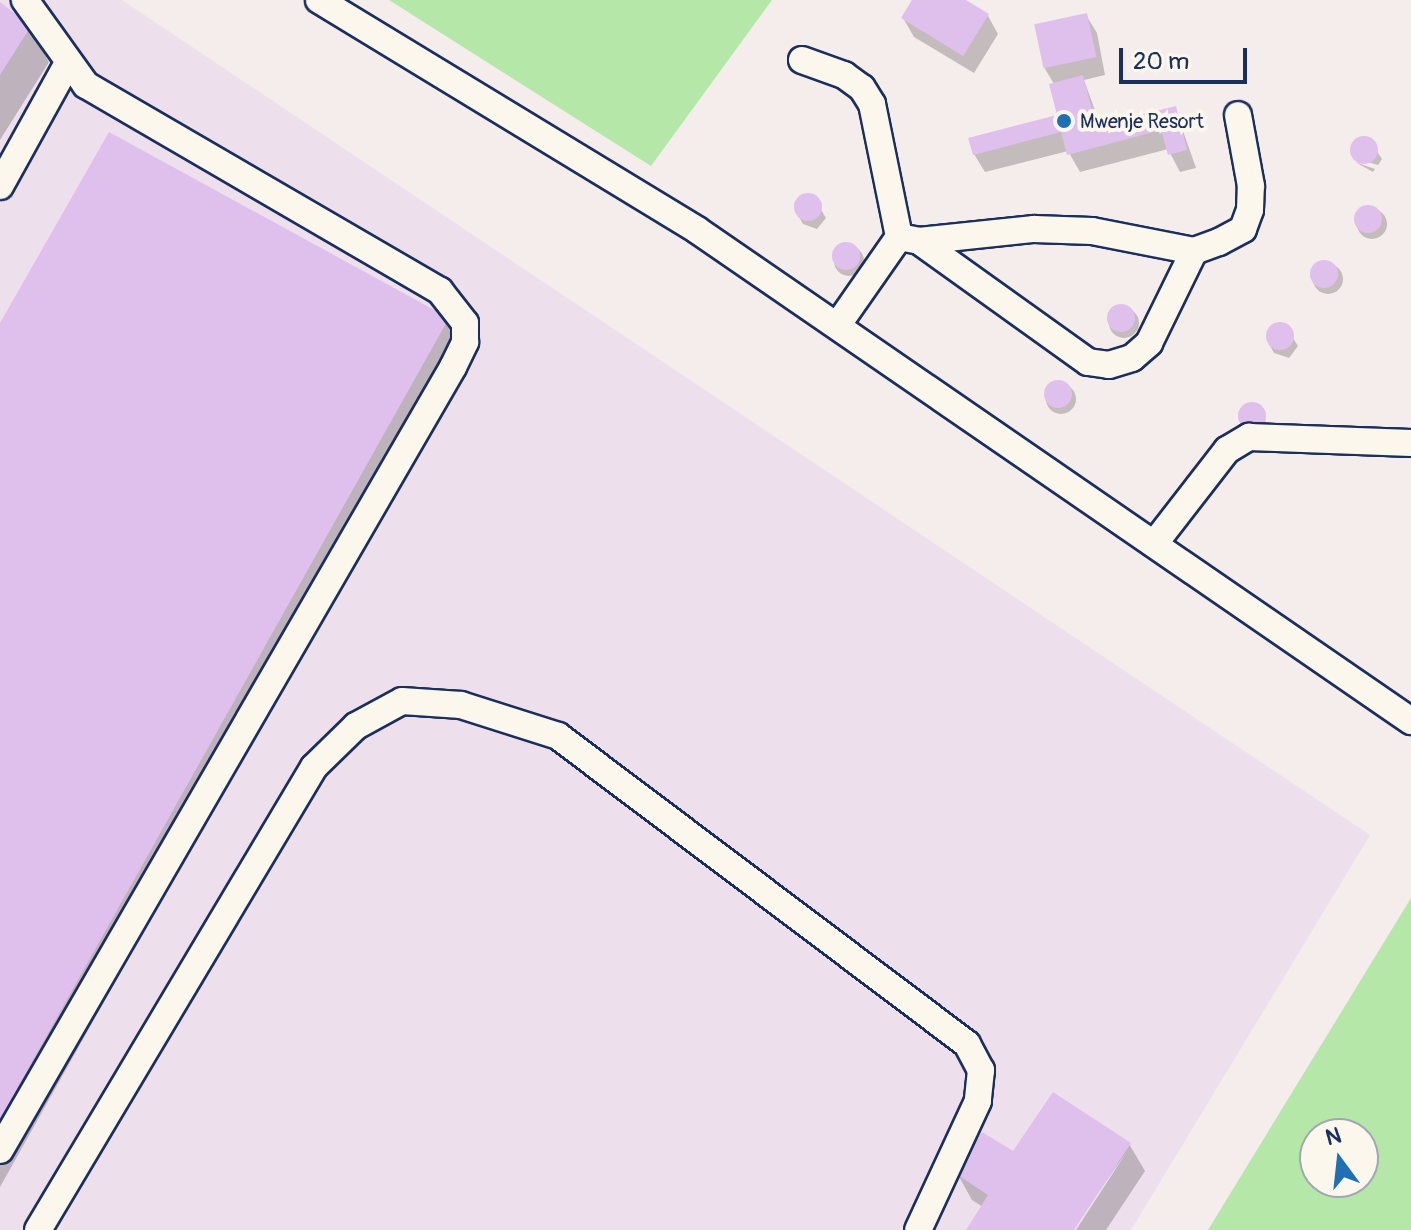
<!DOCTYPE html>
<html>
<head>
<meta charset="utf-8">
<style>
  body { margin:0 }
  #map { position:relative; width:1411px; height:1230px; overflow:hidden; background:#f5ecec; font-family:Pangolin,sans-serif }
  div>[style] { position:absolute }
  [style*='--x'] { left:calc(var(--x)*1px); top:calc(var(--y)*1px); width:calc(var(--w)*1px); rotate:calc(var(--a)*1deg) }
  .built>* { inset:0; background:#eedfec }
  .green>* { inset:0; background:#b4e7a8 }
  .shadow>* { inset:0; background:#0003 }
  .round { border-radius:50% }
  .building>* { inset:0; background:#dfc0ed; transform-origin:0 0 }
  .roads { filter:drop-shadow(2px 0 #1b2f5e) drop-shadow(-2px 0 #1b2f5e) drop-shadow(0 2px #1b2f5e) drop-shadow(0 -2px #1b2f5e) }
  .service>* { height:26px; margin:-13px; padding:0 13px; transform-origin:13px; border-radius:13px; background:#fbf7ec }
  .dots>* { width:22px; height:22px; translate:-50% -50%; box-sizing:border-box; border:4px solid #fbf7ec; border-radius:50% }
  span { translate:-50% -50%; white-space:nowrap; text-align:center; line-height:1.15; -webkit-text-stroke:8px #fbf7ec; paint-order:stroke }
  .poi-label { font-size:20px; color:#1b2f5e }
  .left { translate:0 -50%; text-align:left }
  .north { position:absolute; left:1299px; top:1118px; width:80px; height:80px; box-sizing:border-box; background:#fbf7ec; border:2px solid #a1a7b3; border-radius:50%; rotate:345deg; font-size:22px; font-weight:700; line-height:32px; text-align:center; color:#1b2f5e }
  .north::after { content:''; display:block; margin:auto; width:28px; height:36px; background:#1f6fb2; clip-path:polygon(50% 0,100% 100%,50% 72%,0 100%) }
  .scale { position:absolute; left:1119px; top:48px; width:128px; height:36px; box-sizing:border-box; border:4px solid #1b2f5e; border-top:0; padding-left:10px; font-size:24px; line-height:28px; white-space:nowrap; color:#1b2f5e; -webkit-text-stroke:6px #fbf7ec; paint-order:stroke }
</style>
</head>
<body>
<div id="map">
  <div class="built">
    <div style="clip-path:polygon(0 0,122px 0,1370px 835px,1131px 1230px,0 1230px)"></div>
  </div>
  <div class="green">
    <div style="clip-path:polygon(389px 0,772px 0,651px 166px)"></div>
    <div style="clip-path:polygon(evenodd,1411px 898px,1411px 1230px,1208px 1230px,1411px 898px,1363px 1134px,1363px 1182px,1315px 1182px,1315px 1134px,1363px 1134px)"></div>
  </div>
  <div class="shadow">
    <div style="clip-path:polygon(915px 0,962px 0,988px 16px,998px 34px,974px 73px,914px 37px,903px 18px)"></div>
    <div style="clip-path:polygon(0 5px,29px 27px,49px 62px,0 140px)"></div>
    <div style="clip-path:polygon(1086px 15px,1097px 33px,1105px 75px,1084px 80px,1101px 127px,1175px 108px,1196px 168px,1180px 172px,1168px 149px,1080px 172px,1068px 151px,985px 172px,974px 154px,1059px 116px,1054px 84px,1044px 67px)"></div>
    <div style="clip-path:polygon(1368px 138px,1382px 159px,1378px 165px,1353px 158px,1353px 142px)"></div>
    <div style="clip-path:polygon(1355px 162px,1375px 169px,1373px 172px)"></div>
    <div style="clip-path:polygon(812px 195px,826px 218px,817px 229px,803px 224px,798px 215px,798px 200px)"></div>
    <div class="round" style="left:1357px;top:209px;width:30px;height:30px"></div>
    <div class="round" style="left:834px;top:246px;width:30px;height:30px"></div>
    <div class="round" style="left:1313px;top:264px;width:30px;height:30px"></div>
    <div class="round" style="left:1109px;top:308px;width:30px;height:30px"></div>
    <div style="clip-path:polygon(448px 320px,468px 354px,0 1187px,0 328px)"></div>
    <div style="clip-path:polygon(1284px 324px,1298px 346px,1289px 358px,1274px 353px,1269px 344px,1270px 328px)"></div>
    <div class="round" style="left:1046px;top:384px;width:30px;height:30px"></div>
    <div style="clip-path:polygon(1248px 404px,1263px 409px,1268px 434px,1247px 433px,1243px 408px)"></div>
    <div style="clip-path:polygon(1129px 1144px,1145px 1171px,1106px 1230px,1076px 1230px,1126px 1153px,1071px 1230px,968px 1230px,983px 1207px,972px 1200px,957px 1173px,1014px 1154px)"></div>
  </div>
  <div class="building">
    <div style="clip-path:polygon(912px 0,966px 0,989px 14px,963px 56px,901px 18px)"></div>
    <div style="clip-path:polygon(0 2px,31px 26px,0 75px)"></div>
    <div style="left:1087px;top:13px;width:45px;height:54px;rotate:78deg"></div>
    <div style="clip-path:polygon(1083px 75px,1096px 126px,1176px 106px,1187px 150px,1168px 155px,1161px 130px,1067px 155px,1061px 132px,973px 155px,968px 138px,1057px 115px,1049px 84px)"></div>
    <div style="clip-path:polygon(109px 132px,449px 318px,0 1119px,0 323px)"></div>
    <div class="round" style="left:1350px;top:136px;width:28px;height:28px"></div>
    <div class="round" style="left:794px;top:193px;width:28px;height:28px"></div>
    <div class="round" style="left:1354px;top:205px;width:28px;height:28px"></div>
    <div class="round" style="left:832px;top:242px;width:28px;height:28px"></div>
    <div class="round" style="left:1310px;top:260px;width:28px;height:28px"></div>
    <div class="round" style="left:1107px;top:304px;width:28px;height:28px"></div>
    <div class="round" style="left:1266px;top:322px;width:28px;height:28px"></div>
    <div class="round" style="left:1044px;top:380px;width:28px;height:28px"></div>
    <div class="round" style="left:1238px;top:402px;width:28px;height:28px"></div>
    <div style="clip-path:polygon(1053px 1092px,1131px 1143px,1074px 1230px,966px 1230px,988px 1195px,955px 1173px,982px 1132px,1013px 1151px)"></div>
  </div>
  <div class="roads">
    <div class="service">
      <div style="--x:319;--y:0;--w:442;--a:31.3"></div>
      <div style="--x:697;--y:230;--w:867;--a:34.52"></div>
      <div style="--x:802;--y:60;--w:45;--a:19.7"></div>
      <div style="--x:844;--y:75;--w:22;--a:36"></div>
      <div style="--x:862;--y:88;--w:19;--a:58"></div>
      <div style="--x:872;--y:104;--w:136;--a:78.5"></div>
      <div style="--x:899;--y:237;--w:108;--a:124.9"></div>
      <div style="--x:0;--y:186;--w:141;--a:-61.1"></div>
      <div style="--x:899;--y:237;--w:20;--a:11"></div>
      <div style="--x:919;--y:241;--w:208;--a:35.6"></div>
      <div style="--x:1088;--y:362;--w:21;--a:8"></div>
      <div style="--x:1109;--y:365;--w:24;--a:-17"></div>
      <div style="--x:1132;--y:358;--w:23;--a:-41"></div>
      <div style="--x:1149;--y:343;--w:102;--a:-63.9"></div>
      <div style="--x:919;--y:241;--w:116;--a:-6"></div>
      <div style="--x:1034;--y:229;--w:58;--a:2"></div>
      <div style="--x:1092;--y:231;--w:104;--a:11.1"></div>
      <div style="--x:1194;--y:251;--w:27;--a:-20"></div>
      <div style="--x:1219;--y:242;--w:27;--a:-28"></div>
      <div style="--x:1243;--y:229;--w:20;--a:-70"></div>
      <div style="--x:1250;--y:210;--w:24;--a:-88"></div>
      <div style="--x:1251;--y:186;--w:72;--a:-100.4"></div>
      <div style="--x:1154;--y:544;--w:119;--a:-52.2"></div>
      <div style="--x:1227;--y:450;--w:26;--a:-31"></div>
      <div style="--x:1249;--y:437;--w:162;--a:2.1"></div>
      <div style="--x:0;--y:1150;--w:905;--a:-59.95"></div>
      <div style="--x:453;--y:367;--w:28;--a:-64"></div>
      <div style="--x:465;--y:342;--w:19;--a:-90"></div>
      <div style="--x:465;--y:323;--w:41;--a:-128"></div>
      <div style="--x:440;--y:291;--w:410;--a:-149.8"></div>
      <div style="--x:86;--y:85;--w:105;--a:-125.7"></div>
      <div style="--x:38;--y:1230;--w:539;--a:-59.2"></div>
      <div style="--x:314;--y:767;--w:59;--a:-44.3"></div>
      <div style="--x:356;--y:726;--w:52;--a:-28.5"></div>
      <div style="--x:402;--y:701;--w:59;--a:3.9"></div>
      <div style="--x:461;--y:705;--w:102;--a:17.7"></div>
      <div style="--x:558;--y:736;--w:512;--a:36.98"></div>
      <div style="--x:967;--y:1044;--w:30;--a:62"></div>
      <div style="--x:981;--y:1070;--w:31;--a:96"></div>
      <div style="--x:978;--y:1101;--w:142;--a:114.9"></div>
    </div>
  </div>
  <div class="dots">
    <div style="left:1064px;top:121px;background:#1f6fb2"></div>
  </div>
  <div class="poi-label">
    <span class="left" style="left:1080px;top:121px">Mwenje Resort</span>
  </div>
  <div class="north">N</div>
  <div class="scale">20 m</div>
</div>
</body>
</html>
